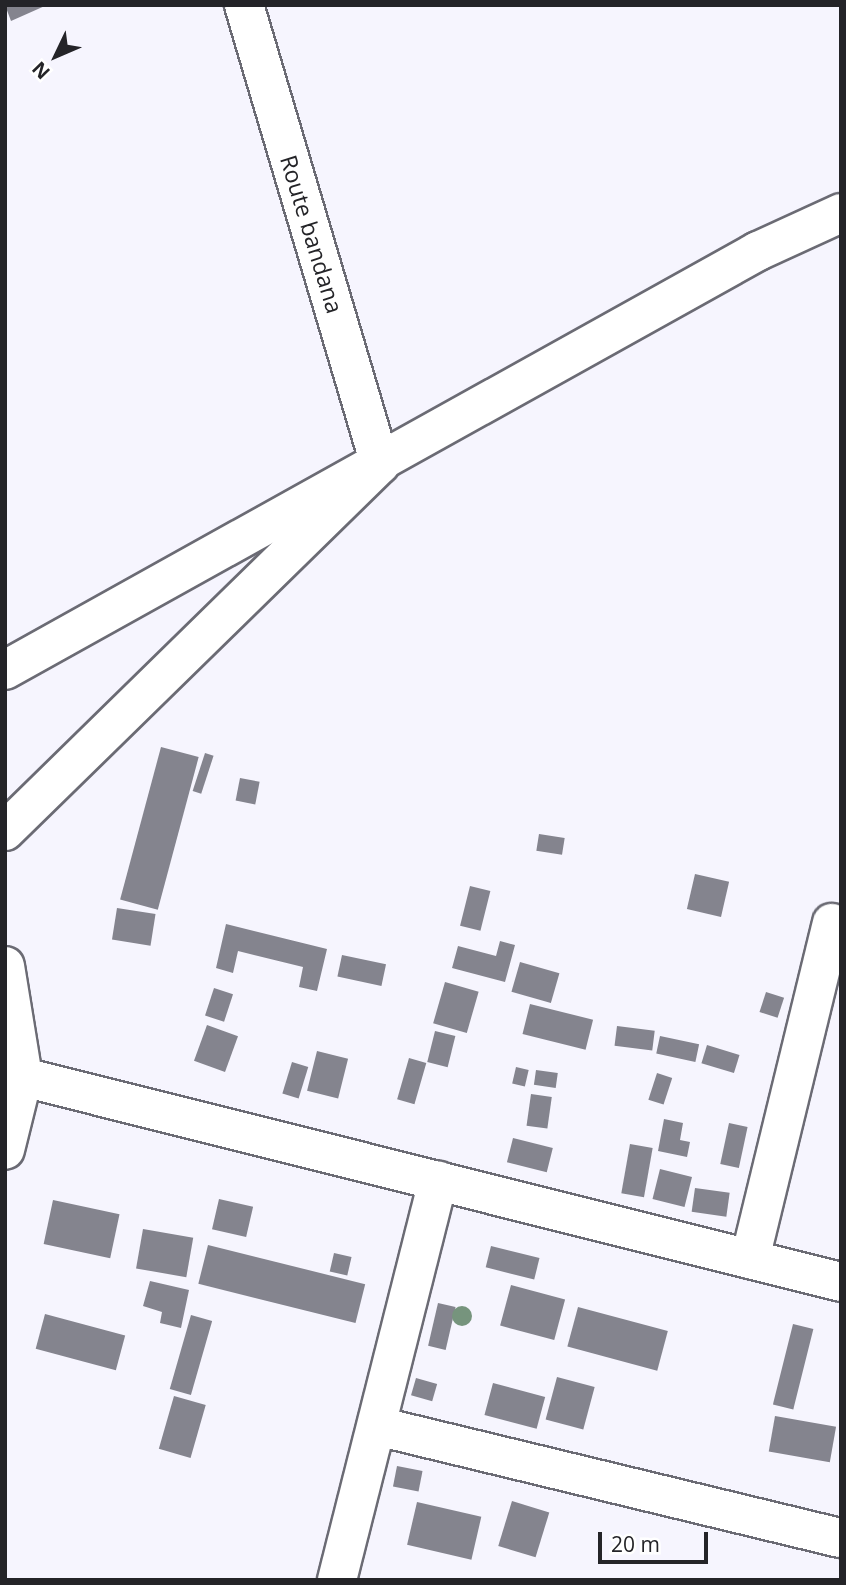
<!DOCTYPE html>
<html>
<head>
<meta charset="utf-8">
<style>
  body { margin:0 }
  #map { position:relative; width:846px; height:1585px; overflow:hidden; background:#f6f5fe; font-family:"Open Sans",sans-serif }
  div>[style] { position:absolute }
  [style*='--x'] { left:calc(var(--x)*1px); top:calc(var(--y)*1px); width:calc(var(--w)*1px); rotate:calc(var(--a)*1deg) }
  .building>* { inset:0; background:#84848e; transform-origin:0 0 }
  .roads { filter:drop-shadow(2px 0 #6b6b74) drop-shadow(-2px 0 #6b6b74) drop-shadow(0 2px #6b6b74) drop-shadow(0 -2px #6b6b74) }
  .minor>* { height:38px; margin:-19px; padding:0 19px; transform-origin:19px; border-radius:19px; background:#fff }
  .trees>* { width:20px; height:20px; margin:-10px; border-radius:50%; background:#76947d }
  span { translate:-50% -50%; white-space:nowrap; text-align:center; line-height:1.15; -webkit-text-stroke:5px #fff; paint-order:stroke }
  .street-label { font-size:23px; color:#242428 }
  .frame { position:absolute; inset:0; border:7px solid #242428; pointer-events:none }
  .north { position:absolute; left:21px; top:21px; width:70px; height:70px; -webkit-text-stroke:5px #fff; paint-order:stroke; rotate:226deg; font-size:19px; font-weight:700; line-height:28px; text-align:center; color:#242428 }
  .north::after { content:''; display:block; margin:auto; width:24px; height:32px; background:#242428; clip-path:polygon(50% 0,100% 100%,50% 72%,0 100%) }
  .scale { position:absolute; left:598px; top:1532px; width:110px; height:32px; box-sizing:border-box; border:4px solid #242428; border-top:0; padding-left:9px; font-size:21px; line-height:24px; white-space:nowrap; color:#242428; -webkit-text-stroke:5px #fff; paint-order:stroke }
</style>
</head>
<body>
<div id="map">
  <div class="building">
    <div style="clip-path:polygon(5px 5px,47px 5px,11px 21px)"></div>
    <div style="left:161px;top:747px;width:39px;height:158px;rotate:15deg"></div>
    <div style="left:205px;top:753px;width:9px;height:40px;rotate:18deg"></div>
    <div style="left:240px;top:778px;width:20px;height:23px;rotate:11deg"></div>
    <div style="left:539px;top:834px;width:26px;height:17px;rotate:9deg"></div>
    <div style="left:695px;top:874px;width:35px;height:36px;rotate:13deg"></div>
    <div style="left:470px;top:886px;width:21px;height:41px;rotate:14deg"></div>
    <div style="left:117px;top:908px;width:39px;height:32px;rotate:9deg"></div>
    <div style="clip-path:polygon(226px 924px,327px 949px,317px 991px,299px 987px,303px 967px,238px 951px,233px 973px,216px 968px)"></div>
    <div style="clip-path:polygon(500px 941px,515px 945px,505px 982px,452px 968px,458px 946px,496px 956px)"></div>
    <div style="left:342px;top:955px;width:45px;height:22px;rotate:12deg"></div>
    <div style="left:520px;top:962px;width:41px;height:31px;rotate:16deg"></div>
    <div style="left:445px;top:982px;width:35px;height:43px;rotate:16deg"></div>
    <div style="left:214px;top:988px;width:20px;height:29px;rotate:18deg"></div>
    <div style="left:766px;top:992px;width:19px;height:21px;rotate:18deg"></div>
    <div style="left:530px;top:1004px;width:65px;height:31px;rotate:14deg"></div>
    <div style="left:207px;top:1025px;width:33px;height:38px;rotate:20deg"></div>
    <div style="left:617px;top:1026px;width:38px;height:20px;rotate:7deg"></div>
    <div style="left:435px;top:1031px;width:21px;height:32px;rotate:14deg"></div>
    <div style="left:660px;top:1036px;width:40px;height:18px;rotate:12deg"></div>
    <div style="left:707px;top:1045px;width:34px;height:19px;rotate:17deg"></div>
    <div style="left:317px;top:1051px;width:32px;height:41px;rotate:14deg"></div>
    <div style="left:409px;top:1058px;width:18px;height:43px;rotate:16deg"></div>
    <div style="left:292px;top:1062px;width:17px;height:33px;rotate:17deg"></div>
    <div style="left:516px;top:1067px;width:13px;height:17px;rotate:13deg"></div>
    <div style="left:536px;top:1070px;width:22px;height:15px;rotate:8deg"></div>
    <div style="left:657px;top:1073px;width:16px;height:28px;rotate:18deg"></div>
    <div style="left:531px;top:1094px;width:21px;height:32px;rotate:8deg"></div>
    <div style="clip-path:polygon(664px 1119px,683px 1123px,680px 1140px,690px 1142px,687px 1157px,658px 1151px)"></div>
    <div style="left:729px;top:1123px;width:19px;height:42px;rotate:12deg"></div>
    <div style="left:513px;top:1138px;width:41px;height:25px;rotate:14deg"></div>
    <div style="left:630px;top:1144px;width:23px;height:50px;rotate:10deg"></div>
    <div style="left:660px;top:1169px;width:33px;height:31px;rotate:14deg"></div>
    <div style="left:695px;top:1188px;width:35px;height:24px;rotate:8deg"></div>
    <div style="left:219px;top:1199px;width:35px;height:31px;rotate:13deg"></div>
    <div style="left:53px;top:1200px;width:68px;height:45px;rotate:12deg"></div>
    <div style="left:143px;top:1229px;width:51px;height:40px;rotate:10deg"></div>
    <div style="left:208px;top:1245px;width:162px;height:40px;rotate:14deg"></div>
    <div style="left:491px;top:1246px;width:50px;height:22px;rotate:14deg"></div>
    <div style="left:334px;top:1253px;width:18px;height:19px;rotate:13deg"></div>
    <div style="clip-path:polygon(150px 1281px,189px 1290px,181px 1328px,160px 1323px,162px 1312px,143px 1306px)"></div>
    <div style="left:511px;top:1285px;width:56px;height:42px;rotate:15deg"></div>
    <div style="left:438px;top:1303px;width:18px;height:44px;rotate:13deg"></div>
    <div style="left:578px;top:1307px;width:93px;height:41px;rotate:15deg"></div>
    <div style="left:45px;top:1314px;width:83px;height:36px;rotate:15deg"></div>
    <div style="left:191px;top:1315px;width:22px;height:77px;rotate:16deg"></div>
    <div style="left:793px;top:1324px;width:21px;height:83px;rotate:14deg"></div>
    <div style="left:557px;top:1377px;width:39px;height:44px;rotate:15deg"></div>
    <div style="left:416px;top:1378px;width:22px;height:18px;rotate:16deg"></div>
    <div style="left:493px;top:1383px;width:54px;height:33px;rotate:15deg"></div>
    <div style="left:174px;top:1396px;width:33px;height:55px;rotate:16deg"></div>
    <div style="left:775px;top:1416px;width:62px;height:36px;rotate:10deg"></div>
    <div style="left:397px;top:1466px;width:26px;height:21px;rotate:11deg"></div>
    <div style="left:512px;top:1501px;width:39px;height:47px;rotate:17deg"></div>
    <div style="left:417px;top:1502px;width:66px;height:44px;rotate:13deg"></div>
  </div>
  <div class="roads">
    <div class="minor">
      <div style="--x:5;--y:670;--w:862;--a:-29.09"></div>
      <div style="--x:758;--y:251;--w:91;--a:-24.6"></div>
      <div style="--x:5;--y:831;--w:525;--a:-44.38"></div>
      <div style="--x:380;--y:464;--w:479;--a:-106.5"></div>
      <div style="--x:5;--y:966;--w:112;--a:80.8"></div>
      <div style="--x:23;--y:1077;--w:75;--a:103.9"></div>
      <div style="--x:23;--y:1077;--w:843;--a:14.07"></div>
      <div style="--x:750;--y:1259;--w:346;--a:-76.3"></div>
      <div style="--x:377;--y:1426;--w:477;--a:13.6"></div>
      <div style="--x:337;--y:1580;--w:412;--a:-75.8"></div>
    </div>
  </div>
  <div class="trees">
    <div style="left:462px;top:1316px"></div>
  </div>
  <div class="street-label">
    <span style="left:312px;top:234px;rotate:73deg">Route bandana</span>
  </div>
  <div class="frame"></div>
  <div class="north">N</div>
  <div class="scale">20 m</div>
</div>
</body>
</html>
